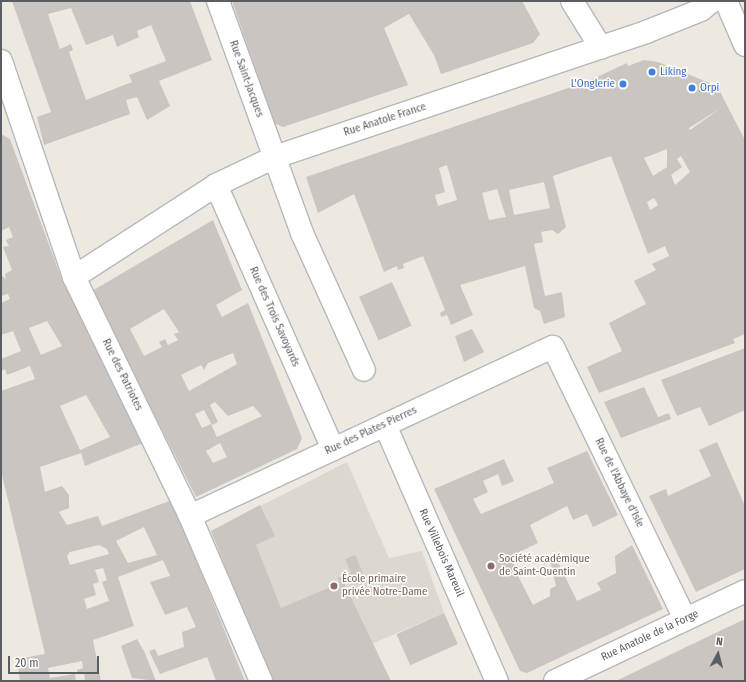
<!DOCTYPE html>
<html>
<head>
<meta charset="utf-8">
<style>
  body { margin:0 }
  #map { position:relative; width:746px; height:682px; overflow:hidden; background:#ede9e1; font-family:"Fira Sans Condensed",sans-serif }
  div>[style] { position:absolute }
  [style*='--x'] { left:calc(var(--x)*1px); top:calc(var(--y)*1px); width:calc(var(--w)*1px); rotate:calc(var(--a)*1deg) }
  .education>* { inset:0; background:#ddd8cf }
  .building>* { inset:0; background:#cac5c0; transform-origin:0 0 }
  .roads { filter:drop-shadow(1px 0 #b4b8bc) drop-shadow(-1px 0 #b4b8bc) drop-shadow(0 1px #b4b8bc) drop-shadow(0 -1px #b4b8bc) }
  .minor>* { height:22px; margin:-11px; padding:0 11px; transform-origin:11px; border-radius:11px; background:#fff }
  .dots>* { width:11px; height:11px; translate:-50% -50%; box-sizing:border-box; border:2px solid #fff; border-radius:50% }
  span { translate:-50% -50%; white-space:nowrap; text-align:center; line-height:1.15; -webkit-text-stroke:3px #fff; paint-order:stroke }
  .shop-label { font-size:11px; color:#366cbe }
  .left { translate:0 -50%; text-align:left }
  .right { translate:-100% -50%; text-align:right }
  .street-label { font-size:11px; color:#5a5e62 }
  .education-label { font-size:11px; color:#785e54 }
  .frame { position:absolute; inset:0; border:2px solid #5a5e62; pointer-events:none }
  .north { position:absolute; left:698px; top:634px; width:40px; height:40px; -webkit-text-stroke:3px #fff; paint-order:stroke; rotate:7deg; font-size:11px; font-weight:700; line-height:16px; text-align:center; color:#5a5e62 }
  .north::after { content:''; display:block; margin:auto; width:14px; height:18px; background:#5a5e62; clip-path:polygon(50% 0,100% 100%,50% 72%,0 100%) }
  .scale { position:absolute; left:8px; top:656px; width:91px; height:18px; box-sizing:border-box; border:2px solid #5a5e62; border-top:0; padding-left:5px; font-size:12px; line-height:14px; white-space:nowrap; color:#5a5e62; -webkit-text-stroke:3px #fff; paint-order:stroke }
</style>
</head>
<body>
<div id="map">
  <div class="education">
    <div style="clip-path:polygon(347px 462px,389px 558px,422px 551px,444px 613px,285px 681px,271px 681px,211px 531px)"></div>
  </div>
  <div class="building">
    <div style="clip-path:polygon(evenodd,12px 1px,190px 1px,212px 60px,159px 81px,170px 106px,147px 120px,137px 97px,126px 100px,130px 114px,44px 145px,37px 117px,51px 112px,12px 1px,71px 8px,86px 45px,113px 35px,117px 47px,139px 37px,137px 31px,151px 25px,166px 61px,129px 75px,132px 82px,86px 100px,69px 52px,73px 50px,71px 44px,60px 49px,48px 14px,71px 8px)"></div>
    <div style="clip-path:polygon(232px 1px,522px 1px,540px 34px,533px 43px,441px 74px,434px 55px,409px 14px,384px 28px,408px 85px,283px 127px,274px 123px)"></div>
    <div style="clip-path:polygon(evenodd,644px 60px,658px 62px,717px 86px,745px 140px,745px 334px,733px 339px,735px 343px,599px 393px,587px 367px,622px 351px,609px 323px,646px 304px,634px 281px,656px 270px,652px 264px,669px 256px,665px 246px,648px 254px,611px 156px,553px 176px,566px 227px,558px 234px,552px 230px,541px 232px,543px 242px,534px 244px,545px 296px,562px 292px,565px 317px,544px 324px,540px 311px,534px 308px,525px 266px,460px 285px,473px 315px,451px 325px,447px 315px,441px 317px,440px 313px,445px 310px,423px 256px,403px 264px,404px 268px,398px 270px,397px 266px,384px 272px,354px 194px,318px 213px,306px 177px,586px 82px,627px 63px,628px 66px,644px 60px,721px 108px,690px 130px,689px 128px,721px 108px,644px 60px,667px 149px,667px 167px,653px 176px,644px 158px,667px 149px,644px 60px,681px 156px,690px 172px,675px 185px,671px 175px,682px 167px,677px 159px,681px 156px,644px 60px,447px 165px,457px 200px,438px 206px,435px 195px,445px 192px,439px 168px,447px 165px,644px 60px,544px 182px,550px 208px,514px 215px,509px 190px,544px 182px,644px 60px,497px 189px,506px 217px,489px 220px,482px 193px,497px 189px,644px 60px,654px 198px,658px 205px,650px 210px,647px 202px,654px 198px)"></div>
    <div style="clip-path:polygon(evenodd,1px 134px,10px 139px,62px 280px,143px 443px,85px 466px,81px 453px,40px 467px,45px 492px,62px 486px,69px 495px,69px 508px,59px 512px,67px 525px,98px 516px,102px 526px,172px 500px,245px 681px,216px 681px,207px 657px,160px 674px,149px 651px,155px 649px,158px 656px,184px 647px,182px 632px,196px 627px,187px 607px,165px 615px,150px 582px,170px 576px,163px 560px,118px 577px,134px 626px,93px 640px,101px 681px,85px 681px,84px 673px,77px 674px,77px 670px,83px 668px,82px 661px,48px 668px,50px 678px,75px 674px,76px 681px,20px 681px,17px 659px,45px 654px,1px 471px,1px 391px,35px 379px,30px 366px,7px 375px,5px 369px,1px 371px,1px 359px,21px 351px,13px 331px,1px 335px,1px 303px,10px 299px,8px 294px,1px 296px,1px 275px,6px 279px,5px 274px,12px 270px,3px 247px,9px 246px,6px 240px,13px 237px,9px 227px,1px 231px,1px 134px,47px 321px,62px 346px,41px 355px,29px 328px,47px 321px,1px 134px,86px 395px,110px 437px,80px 450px,60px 406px,86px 395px,1px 134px,144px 527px,157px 555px,128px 563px,116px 541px,144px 527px,1px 134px,99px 545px,107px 549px,109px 554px,70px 565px,67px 556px,70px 552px,99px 545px,1px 134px,103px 568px,107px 580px,102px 582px,109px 601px,87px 609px,84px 599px,96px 595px,93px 584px,99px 582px,95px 570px,103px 568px)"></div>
    <div style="clip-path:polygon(evenodd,213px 220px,242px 290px,216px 305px,222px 317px,248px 303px,302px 438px,297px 449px,196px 497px,92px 291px,213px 220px,164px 309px,179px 332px,174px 334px,178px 340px,168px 345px,165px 339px,159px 342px,162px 347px,144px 356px,130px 329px,164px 309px,213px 220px,233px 353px,237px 364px,189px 391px,181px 375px,201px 365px,204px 370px,208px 363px,233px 353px,213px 220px,215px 402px,228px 416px,253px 406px,262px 416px,217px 437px,211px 424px,202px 428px,195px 414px,204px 410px,212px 425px,218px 422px,210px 405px,215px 402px,213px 220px,220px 443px,227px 457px,213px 463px,206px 451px,220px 443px)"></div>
    <div style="left:392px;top:282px;width:48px;height:36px;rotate:66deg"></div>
    <div style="clip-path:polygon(472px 329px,484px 352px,464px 362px,455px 336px)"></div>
    <div style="clip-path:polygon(745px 348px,745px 410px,709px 426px,700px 407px,677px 416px,661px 380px)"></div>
    <div style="clip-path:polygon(644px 387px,658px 417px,669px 413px,671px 419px,621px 438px,604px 402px)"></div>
    <div style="clip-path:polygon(717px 442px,745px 506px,745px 569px,696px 592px,649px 496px,666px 489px,668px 496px,711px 476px,699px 450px)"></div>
    <div style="clip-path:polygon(587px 451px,618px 515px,593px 527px,587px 514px,573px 520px,567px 506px,530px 525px,538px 543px,511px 556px,518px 576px,533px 605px,550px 596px,550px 589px,556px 586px,550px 561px,556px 558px,577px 601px,601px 590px,597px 583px,616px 573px,615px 556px,632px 545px,663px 609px,527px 673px,520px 671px,434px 489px,504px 459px,514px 481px,502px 486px,498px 474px,483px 481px,488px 492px,473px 499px,481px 514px,554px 483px,547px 468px)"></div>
    <div style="clip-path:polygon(260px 505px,275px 536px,256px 545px,281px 608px,340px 583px,338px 578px,351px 573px,345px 559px,355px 555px,363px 573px,344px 583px,391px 681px,273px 681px,270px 678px,211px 531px)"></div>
    <div style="left:545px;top:556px;width:7px;height:5px;rotate:63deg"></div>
    <div style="left:444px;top:613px;width:34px;height:52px;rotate:66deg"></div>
    <div style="clip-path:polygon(745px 619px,745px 681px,616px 681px,684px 648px)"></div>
    <div style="clip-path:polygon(137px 639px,145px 653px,156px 681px,132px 678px,121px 646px)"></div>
  </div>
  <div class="roads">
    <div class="minor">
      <div style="--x:218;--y:1;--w:247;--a:70.1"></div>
      <div style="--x:302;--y:233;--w:150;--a:65.7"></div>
      <div style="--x:572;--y:1;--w:55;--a:58.3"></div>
      <div style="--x:726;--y:1;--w:48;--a:66.6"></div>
      <div style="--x:1;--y:61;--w:228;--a:71.3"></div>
      <div style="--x:74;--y:277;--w:266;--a:64.1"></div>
      <div style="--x:190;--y:516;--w:180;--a:66.7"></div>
      <div style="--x:216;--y:185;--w:289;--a:66.1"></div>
      <div style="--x:74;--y:277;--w:169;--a:-32.9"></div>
      <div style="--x:216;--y:185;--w:65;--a:-25.4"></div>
      <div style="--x:275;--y:157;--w:391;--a:-18.6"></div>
      <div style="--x:646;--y:32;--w:59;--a:-21.8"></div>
      <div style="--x:701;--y:10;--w:14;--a:-39"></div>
      <div style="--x:385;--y:425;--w:279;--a:66.4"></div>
      <div style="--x:190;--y:516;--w:400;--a:-25"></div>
      <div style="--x:553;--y:347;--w:302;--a:64.1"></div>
      <div style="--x:555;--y:681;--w:210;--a:-25.3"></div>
    </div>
  </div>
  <div class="dots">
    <div style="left:652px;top:72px;background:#3f7fe0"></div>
    <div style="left:623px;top:84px;background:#3f7fe0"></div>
    <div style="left:692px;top:88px;background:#3f7fe0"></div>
    <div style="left:491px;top:566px;background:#8d6e63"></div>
    <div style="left:334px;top:586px;background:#8d6e63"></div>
  </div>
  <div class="shop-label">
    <span class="left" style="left:660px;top:72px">Liking</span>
    <span class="right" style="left:615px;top:84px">L'Onglerie</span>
    <span class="left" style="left:700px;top:88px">Orpi</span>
  </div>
  <div class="street-label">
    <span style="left:246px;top:79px;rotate:70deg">Rue Saint-Jacques</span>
    <span style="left:385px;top:120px;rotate:-18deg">Rue Anatole France</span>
    <span style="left:274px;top:317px;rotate:66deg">Rue des Trois Savoyards</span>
    <span style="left:122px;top:375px;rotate:64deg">Rue des Patriotes</span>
    <span style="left:371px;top:431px;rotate:-25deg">Rue des Plates Pierres</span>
    <span style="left:619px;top:483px;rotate:64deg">Rue de l'Abbaye d'Isle</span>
    <span style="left:441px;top:553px;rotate:66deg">Rue Villebois Mareuil</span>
    <span style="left:650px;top:636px;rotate:-25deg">Rue Anatole de la Forge</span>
  </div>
  <div class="education-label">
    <span class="left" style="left:499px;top:566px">Société académique<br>de Saint-Quentin</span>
    <span class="left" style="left:342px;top:586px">École primaire<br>privée Notre-Dame</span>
  </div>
  <div class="frame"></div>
  <div class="north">N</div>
  <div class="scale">20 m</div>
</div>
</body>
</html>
